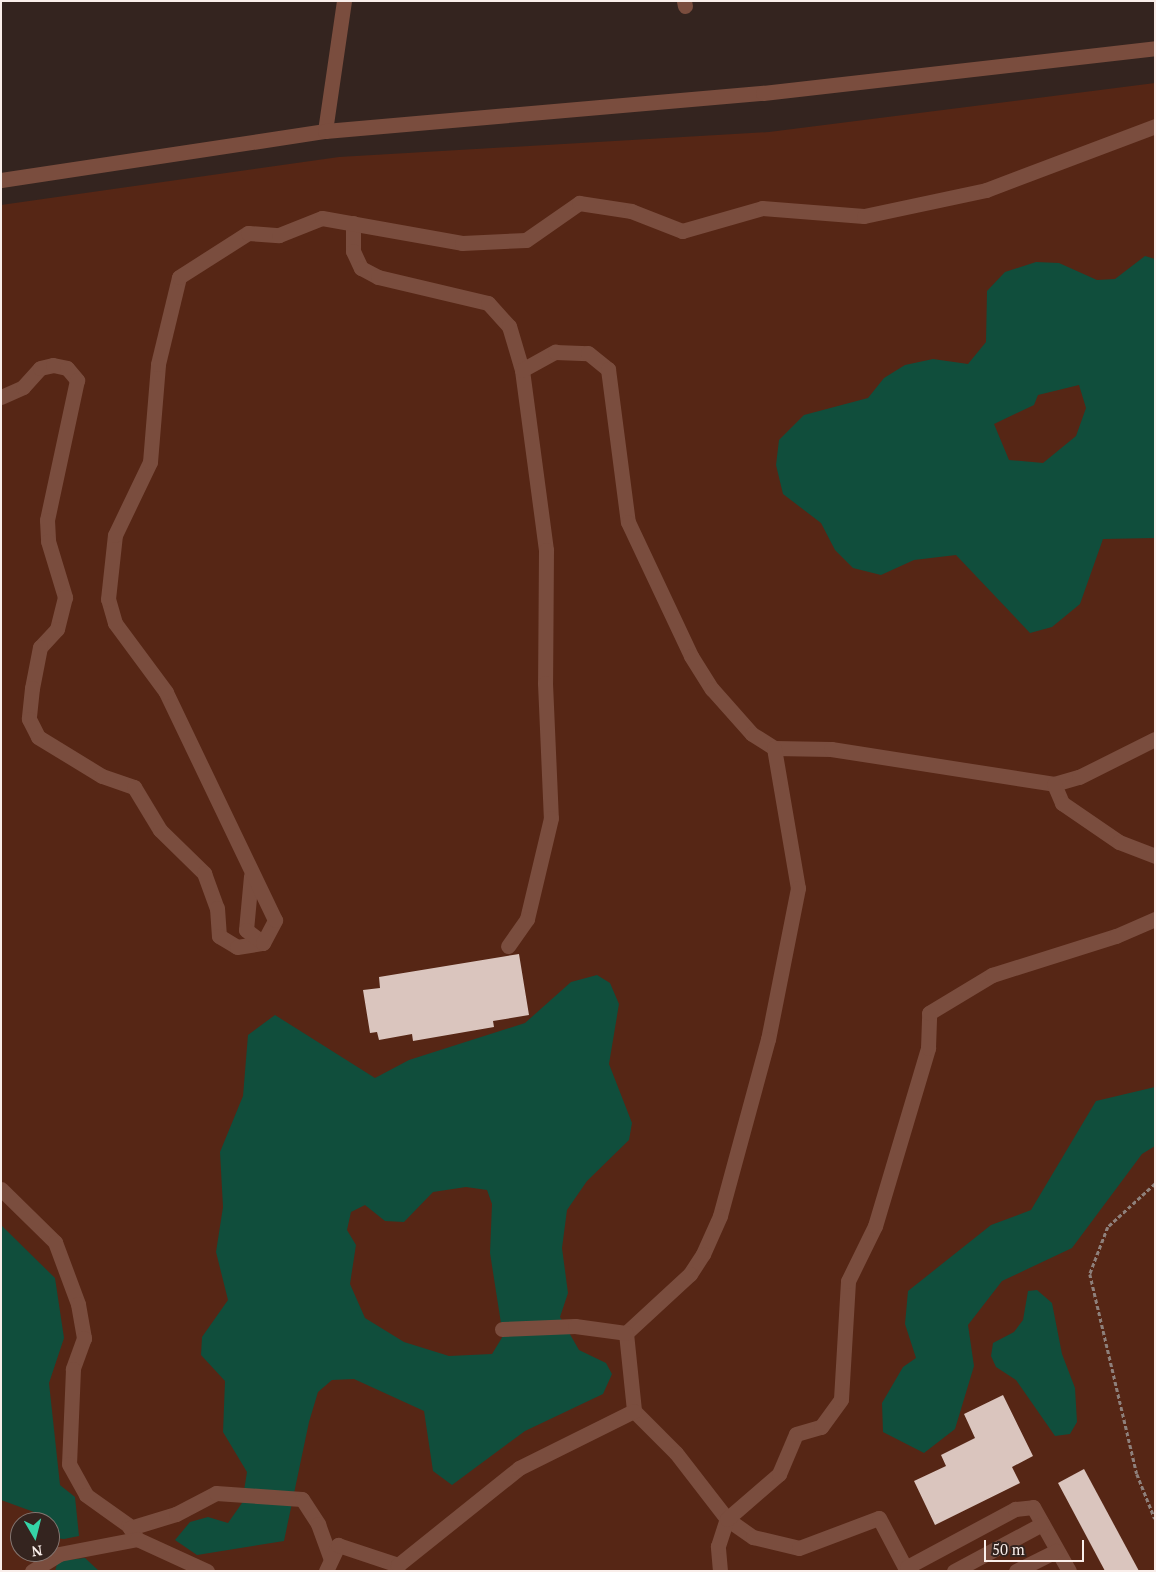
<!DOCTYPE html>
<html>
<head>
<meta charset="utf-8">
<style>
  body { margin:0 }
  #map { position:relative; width:1156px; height:1572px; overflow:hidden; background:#34241f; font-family:"PT Serif",serif }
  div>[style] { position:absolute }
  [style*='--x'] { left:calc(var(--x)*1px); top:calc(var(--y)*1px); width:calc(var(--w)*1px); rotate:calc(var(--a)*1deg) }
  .green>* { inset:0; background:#562615 }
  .water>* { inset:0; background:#104e3c }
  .building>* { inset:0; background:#dac5be }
  .path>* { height:2.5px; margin-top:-1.25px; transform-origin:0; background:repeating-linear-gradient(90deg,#8e807b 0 4px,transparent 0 6.5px) }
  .minor>* { height:15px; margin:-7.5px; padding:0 7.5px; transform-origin:7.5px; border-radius:7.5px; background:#7a4d3e }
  span { translate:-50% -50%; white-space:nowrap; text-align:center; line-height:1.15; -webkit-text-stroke:5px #34241f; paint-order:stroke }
  .frame { position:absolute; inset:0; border:2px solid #f9eeea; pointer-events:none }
  .north { position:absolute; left:10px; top:1512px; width:50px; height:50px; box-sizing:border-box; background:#34241f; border:1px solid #837570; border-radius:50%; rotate:172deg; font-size:14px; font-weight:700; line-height:20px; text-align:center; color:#f9eeea }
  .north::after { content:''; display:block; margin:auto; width:18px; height:22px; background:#35d4a7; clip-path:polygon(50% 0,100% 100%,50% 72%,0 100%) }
  .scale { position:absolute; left:984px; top:1540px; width:100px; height:22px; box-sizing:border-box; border:2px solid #f9eeea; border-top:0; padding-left:6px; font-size:15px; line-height:18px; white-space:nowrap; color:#f9eeea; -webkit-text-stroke:4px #34241f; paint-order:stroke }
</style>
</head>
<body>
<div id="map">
  <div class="green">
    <div style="clip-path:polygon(evenodd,1155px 83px,1155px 1571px,1px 1571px,1px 205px,339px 157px,769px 132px,1155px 83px,20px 1522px,50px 1522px,50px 1552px,20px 1552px,20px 1522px)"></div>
  </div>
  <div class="water">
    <div style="clip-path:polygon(evenodd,1145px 256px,1155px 259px,1155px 538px,1103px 539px,1080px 604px,1052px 627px,1030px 633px,956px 555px,914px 560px,881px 575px,853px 568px,835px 550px,821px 523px,783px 494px,776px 465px,779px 440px,804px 415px,868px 398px,884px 378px,905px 365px,933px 359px,968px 364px,986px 342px,987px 291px,1005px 272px,1036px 262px,1059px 263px,1097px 280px,1115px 279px,1145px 256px,1079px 385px,1086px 408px,1076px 436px,1043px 463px,1009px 460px,994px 424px,1034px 405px,1038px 395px,1079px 385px)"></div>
    <div style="clip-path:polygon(evenodd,597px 975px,610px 983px,619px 1004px,609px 1064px,632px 1123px,629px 1140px,587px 1181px,567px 1210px,562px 1248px,568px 1293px,560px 1317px,579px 1350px,606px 1363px,612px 1374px,603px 1394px,525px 1431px,452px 1485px,433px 1471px,424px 1411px,354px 1379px,332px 1380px,318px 1392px,309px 1422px,284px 1541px,197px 1555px,175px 1540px,190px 1522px,208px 1517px,228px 1523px,242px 1503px,247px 1472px,223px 1432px,225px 1381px,201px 1355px,202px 1337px,228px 1300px,216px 1252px,223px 1207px,220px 1152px,243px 1096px,248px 1035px,275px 1015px,375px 1078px,409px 1060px,525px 1023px,571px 982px,597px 975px,466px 1187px,487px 1190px,492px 1204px,490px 1253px,503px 1336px,492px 1354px,449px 1356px,404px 1342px,365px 1318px,350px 1284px,356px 1245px,347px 1230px,351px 1212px,365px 1205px,385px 1221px,404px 1222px,433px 1192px,466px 1187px)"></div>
    <div style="clip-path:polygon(1155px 1087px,1155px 1146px,1142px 1154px,1072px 1248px,1002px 1281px,968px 1325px,974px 1366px,955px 1429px,924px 1453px,883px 1432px,882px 1403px,903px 1367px,916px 1358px,905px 1324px,908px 1291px,991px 1225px,1031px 1210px,1096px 1101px)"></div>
    <div style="clip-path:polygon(1px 1225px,55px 1278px,64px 1338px,49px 1383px,60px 1485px,75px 1497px,79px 1536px,64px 1539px,54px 1538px,50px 1522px,42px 1522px,34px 1512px,1px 1500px)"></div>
    <div style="clip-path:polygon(1037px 1290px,1052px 1303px,1062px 1354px,1075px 1388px,1077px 1422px,1070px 1434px,1055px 1436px,1016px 1380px,996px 1367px,991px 1356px,993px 1343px,1014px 1332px,1023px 1320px,1028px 1291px)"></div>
    <div style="clip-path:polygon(85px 1558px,99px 1571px,55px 1571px,58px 1561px)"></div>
  </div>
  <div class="building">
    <div style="clip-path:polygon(519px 954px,529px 1015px,493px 1021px,494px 1027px,413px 1041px,412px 1034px,379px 1040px,377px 1032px,370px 1033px,363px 990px,380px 988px,379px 977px)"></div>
    <div style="clip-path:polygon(1003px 1395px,1033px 1456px,1012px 1467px,1020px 1483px,935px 1525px,914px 1481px,946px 1466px,941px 1455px,975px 1438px,964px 1414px)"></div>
    <div style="clip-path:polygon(1084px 1469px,1139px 1571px,1105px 1571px,1058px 1483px)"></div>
  </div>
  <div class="path">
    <div style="--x:1155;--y:1184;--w:64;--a:137.5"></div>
    <div style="--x:1108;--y:1227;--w:50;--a:111"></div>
    <div style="--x:1090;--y:1274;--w:205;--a:76.8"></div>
    <div style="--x:1137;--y:1474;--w:48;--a:68.2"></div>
  </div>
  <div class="minor">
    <div style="--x:684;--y:1;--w:5;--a:79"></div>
    <div style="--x:325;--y:131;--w:131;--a:-81.7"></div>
    <div style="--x:1;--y:180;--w:328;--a:-8.6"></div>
    <div style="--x:325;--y:131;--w:440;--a:-5"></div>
    <div style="--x:763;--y:93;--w:395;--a:-6.5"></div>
    <div style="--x:353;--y:223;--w:28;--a:90"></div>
    <div style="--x:353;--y:251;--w:19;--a:65"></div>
    <div style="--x:361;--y:268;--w:19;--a:28"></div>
    <div style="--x:378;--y:277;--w:113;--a:13.3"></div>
    <div style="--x:488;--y:303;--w:31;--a:48"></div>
    <div style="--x:509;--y:326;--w:46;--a:73.5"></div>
    <div style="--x:522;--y:370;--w:182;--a:82.4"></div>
    <div style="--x:546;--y:550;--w:133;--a:90.4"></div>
    <div style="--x:545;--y:683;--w:135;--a:87.5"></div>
    <div style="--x:551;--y:818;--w:104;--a:103.4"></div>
    <div style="--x:527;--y:919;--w:33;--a:125"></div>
    <div style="--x:522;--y:370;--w:38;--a:-29"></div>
    <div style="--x:555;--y:352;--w:33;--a:2"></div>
    <div style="--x:588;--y:353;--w:26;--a:39"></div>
    <div style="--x:608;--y:369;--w:154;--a:82.6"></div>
    <div style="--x:628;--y:522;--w:148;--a:64.8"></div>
    <div style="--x:691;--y:656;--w:39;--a:58"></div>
    <div style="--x:712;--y:689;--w:60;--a:48.4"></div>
    <div style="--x:752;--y:734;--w:26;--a:32"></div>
    <div style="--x:774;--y:748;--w:57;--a:1"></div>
    <div style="--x:831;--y:749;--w:226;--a:8.9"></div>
    <div style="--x:1054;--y:784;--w:26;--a:-16"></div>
    <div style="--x:1079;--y:777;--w:85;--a:-26.6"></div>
    <div style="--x:1;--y:397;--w:24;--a:-24"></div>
    <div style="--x:23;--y:387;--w:25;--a:-48"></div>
    <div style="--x:40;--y:368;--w:13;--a:-13"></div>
    <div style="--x:53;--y:365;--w:14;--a:12"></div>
    <div style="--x:67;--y:368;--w:16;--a:50"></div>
    <div style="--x:77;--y:380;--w:143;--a:102.1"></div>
    <div style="--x:47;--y:520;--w:21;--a:87"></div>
    <div style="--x:48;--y:541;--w:59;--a:73.1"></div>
    <div style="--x:65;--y:597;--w:33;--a:104"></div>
    <div style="--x:57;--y:629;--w:25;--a:133"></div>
    <div style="--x:40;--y:647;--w:42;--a:101"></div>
    <div style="--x:32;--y:688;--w:31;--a:96"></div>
    <div style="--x:29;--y:719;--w:20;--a:63"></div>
    <div style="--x:38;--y:737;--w:75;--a:31.4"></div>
    <div style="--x:102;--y:776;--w:34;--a:19"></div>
    <div style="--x:134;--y:787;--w:50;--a:58.8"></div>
    <div style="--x:160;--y:830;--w:62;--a:44.3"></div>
    <div style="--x:204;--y:873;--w:37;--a:70"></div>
    <div style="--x:217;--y:908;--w:28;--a:86"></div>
    <div style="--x:219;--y:936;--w:21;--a:31"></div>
    <div style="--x:237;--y:947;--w:26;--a:-9"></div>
    <div style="--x:774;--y:748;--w:142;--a:80.3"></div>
    <div style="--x:798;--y:888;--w:154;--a:101.2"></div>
    <div style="--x:768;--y:1039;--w:183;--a:105.2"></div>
    <div style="--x:720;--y:1216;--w:42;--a:114.1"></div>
    <div style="--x:703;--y:1254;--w:24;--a:123"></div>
    <div style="--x:690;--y:1274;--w:87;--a:137.3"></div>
    <div style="--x:626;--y:1333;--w:78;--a:84.1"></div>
    <div style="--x:634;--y:1411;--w:59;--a:45"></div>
    <div style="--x:676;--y:1453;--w:83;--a:52.3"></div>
    <div style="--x:727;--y:1519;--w:32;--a:35"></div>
    <div style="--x:753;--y:1537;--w:47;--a:13.4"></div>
    <div style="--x:799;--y:1548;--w:85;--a:-20.6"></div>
    <div style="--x:879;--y:1518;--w:60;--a:62.2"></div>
    <div style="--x:1054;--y:784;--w:21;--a:67"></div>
    <div style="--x:1062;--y:803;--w:69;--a:34.4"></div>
    <div style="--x:1119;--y:842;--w:39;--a:21"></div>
    <div style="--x:251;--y:876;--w:54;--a:95.3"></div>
    <div style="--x:246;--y:930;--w:21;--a:37"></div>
    <div style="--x:263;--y:943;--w:26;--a:-62"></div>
    <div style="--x:275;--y:920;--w:253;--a:-115.6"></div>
    <div style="--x:166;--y:692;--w:86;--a:-126.5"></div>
    <div style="--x:115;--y:623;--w:25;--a:-106"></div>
    <div style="--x:108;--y:599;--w:64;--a:-83.8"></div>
    <div style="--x:115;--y:535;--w:81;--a:-64.4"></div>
    <div style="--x:150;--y:462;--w:98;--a:-85.3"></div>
    <div style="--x:158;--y:364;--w:89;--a:-76.4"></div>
    <div style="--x:179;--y:277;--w:82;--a:-32.5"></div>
    <div style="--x:248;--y:233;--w:31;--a:4"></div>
    <div style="--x:279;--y:235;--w:46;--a:-21.6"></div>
    <div style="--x:322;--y:218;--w:142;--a:10.1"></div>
    <div style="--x:462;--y:243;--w:64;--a:-2.7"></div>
    <div style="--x:526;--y:240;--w:65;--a:-34.9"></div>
    <div style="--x:579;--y:203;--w:53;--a:8.7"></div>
    <div style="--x:631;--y:211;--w:55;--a:21.4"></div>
    <div style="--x:682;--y:231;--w:83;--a:-16"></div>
    <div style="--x:762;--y:208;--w:102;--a:4.5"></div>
    <div style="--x:864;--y:216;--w:125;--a:-12"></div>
    <div style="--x:986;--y:190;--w:181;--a:-20.7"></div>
    <div style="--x:1;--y:1189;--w:76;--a:44.5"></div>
    <div style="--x:55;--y:1242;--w:66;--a:69.6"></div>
    <div style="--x:78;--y:1304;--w:35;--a:80"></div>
    <div style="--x:84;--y:1338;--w:33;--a:110"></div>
    <div style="--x:73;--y:1369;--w:95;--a:92.4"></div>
    <div style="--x:69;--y:1464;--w:35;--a:61"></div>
    <div style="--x:86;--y:1495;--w:52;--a:35.5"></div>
    <div style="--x:128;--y:1525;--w:17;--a:57"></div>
    <div style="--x:502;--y:1329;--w:73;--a:-2.4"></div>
    <div style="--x:575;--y:1326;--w:51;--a:7.8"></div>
    <div style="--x:130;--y:1528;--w:48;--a:-16.9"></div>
    <div style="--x:176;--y:1514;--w:45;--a:-27.7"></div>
    <div style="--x:216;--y:1493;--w:86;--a:4"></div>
    <div style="--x:302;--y:1499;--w:30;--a:57"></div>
    <div style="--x:318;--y:1524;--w:37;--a:70"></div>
    <div style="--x:907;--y:1567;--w:123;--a:-28.2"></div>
    <div style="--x:1015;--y:1509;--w:18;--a:-6"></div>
    <div style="--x:1033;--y:1507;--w:73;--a:60.6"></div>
    <div style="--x:32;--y:1571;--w:32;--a:-32"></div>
    <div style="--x:59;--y:1554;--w:79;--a:-10.9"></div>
    <div style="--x:137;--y:1539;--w:77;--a:24.6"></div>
    <div style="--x:326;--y:1571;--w:29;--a:-65"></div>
    <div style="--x:338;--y:1545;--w:63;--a:18.4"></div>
    <div style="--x:397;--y:1571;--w:6;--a:-81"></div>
    <div style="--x:398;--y:1565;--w:155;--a:-38.7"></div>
    <div style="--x:519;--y:1468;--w:128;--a:-26.4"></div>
    <div style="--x:720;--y:1571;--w:25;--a:-95"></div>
    <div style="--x:718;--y:1546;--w:28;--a:-72"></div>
    <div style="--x:727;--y:1519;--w:69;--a:-40.9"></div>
    <div style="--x:779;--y:1474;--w:43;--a:-67"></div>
    <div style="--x:796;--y:1434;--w:26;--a:-16"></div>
    <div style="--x:821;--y:1427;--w:34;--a:-54"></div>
    <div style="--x:841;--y:1399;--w:118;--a:-86.6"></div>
    <div style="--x:848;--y:1281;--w:61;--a:-63.9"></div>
    <div style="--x:875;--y:1226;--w:186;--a:-73.4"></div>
    <div style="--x:928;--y:1048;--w:35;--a:-88"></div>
    <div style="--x:929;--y:1013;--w:74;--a:-31.1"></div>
    <div style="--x:992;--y:975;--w:130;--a:-17.5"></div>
    <div style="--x:1116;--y:936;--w:43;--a:-23.6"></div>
    <div style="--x:954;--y:1571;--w:100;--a:-28.1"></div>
    <div style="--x:1016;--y:1571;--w:45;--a:-26.6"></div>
  </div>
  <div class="frame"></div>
  <div class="north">N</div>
  <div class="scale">50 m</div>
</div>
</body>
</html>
